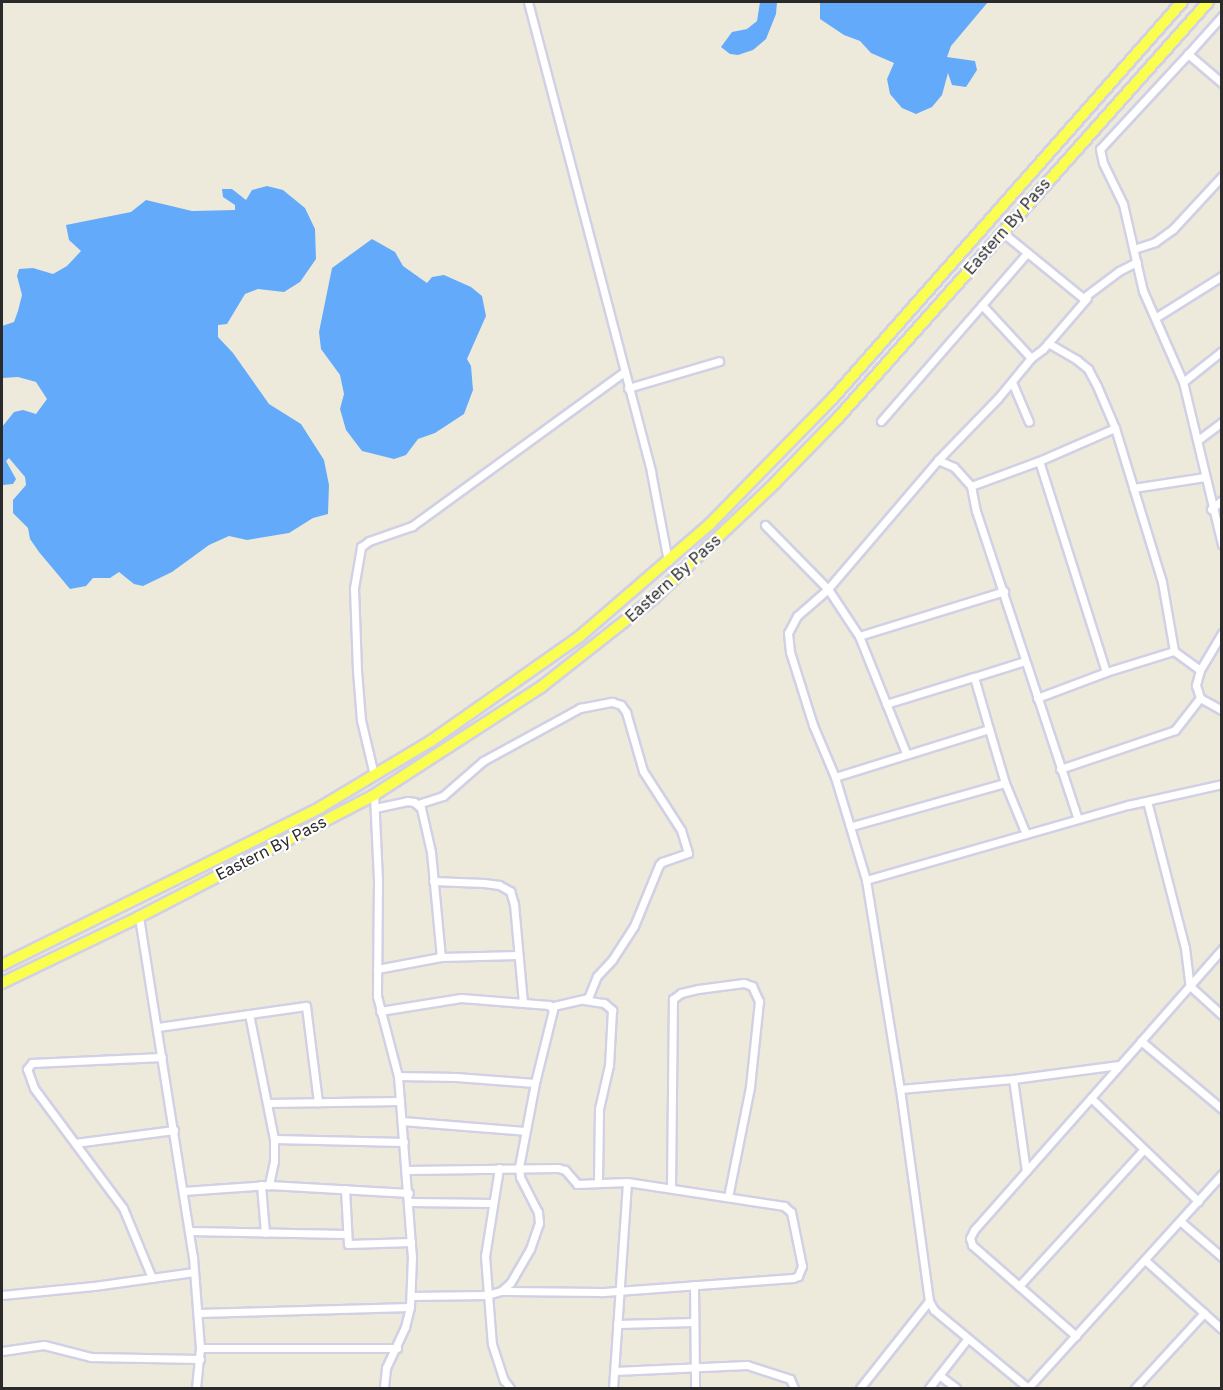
<!DOCTYPE html>
<html>
<head>
<meta charset="utf-8">
<style>
  body { margin:0 }
  #map { position:relative; width:1223px; height:1390px; overflow:hidden; background:#eeeadb; font-family:Inter,sans-serif }
  div>[style] { position:absolute }
  [style*='--x'] { left:calc(var(--x)*1px); top:calc(var(--y)*1px); width:calc(var(--w)*1px); rotate:calc(var(--a)*1deg) }
  .water>* { inset:0; background:#63abfa }
  .roads { filter:drop-shadow(2px 0 #d1d0e5) drop-shadow(-2px 0 #d1d0e5) drop-shadow(0 2px #d1d0e5) drop-shadow(0 -2px #d1d0e5) }
  .street>* { height:7px; margin:-3.5px; padding:0 3.5px; transform-origin:3.5px; border-radius:3.5px; background:#fff }
  .primary>* { height:10px; margin:-5px; padding:0 5px; transform-origin:5px; border-radius:5px; background:#fafe4f }
  span { translate:-50% -50%; white-space:nowrap; text-align:center; line-height:1.15; -webkit-text-stroke:4.5px #fff; paint-order:stroke }
  .street-label { font-size:16px; color:#2a2a2a }
  .frame { position:absolute; inset:0; border:3px solid #2a2a2a; pointer-events:none }
</style>
</head>
<body>
<div id="map">
  <div class="water">
    <div style="clip-path:polygon(760px 2px,777px 2px,776px 14px,766px 39px,753px 50px,738px 55px,730px 54px,721px 47px,732px 32px,747px 29px,757px 21px)"></div>
    <div style="clip-path:polygon(820px 2px,988px 2px,951px 46px,947px 57px,975px 61px,977px 70px,966px 87px,952px 85px,948px 73px,942px 95px,932px 107px,916px 114px,902px 108px,890px 94px,887px 79px,894px 63px,871px 53px,860px 41px,844px 35px,820px 19px)"></div>
    <div style="clip-path:polygon(267px 186px,283px 190px,305px 208px,315px 229px,316px 259px,300px 282px,284px 292px,258px 289px,245px 294px,227px 324px,218px 325px,218px 337px,233px 353px,269px 404px,301px 424px,324px 460px,329px 485px,328px 514px,313px 518px,289px 533px,247px 540px,229px 536px,209px 545px,172px 572px,143px 586px,134px 584px,119px 572px,110px 578px,93px 578px,86px 586px,70px 589px,39px 552px,30px 539px,28px 528px,13px 513px,13px 500px,26px 485px,25px 477px,9px 458px,6px 461px,16px 479px,13px 484px,3px 485px,2px 488px,2px 427px,14px 412px,23px 410px,36px 414px,47px 399px,36px 382px,18px 377px,2px 378px,2px 326px,14px 322px,18px 311px,22px 295px,17px 276px,19px 269px,33px 268px,53px 274px,67px 266px,81px 251px,69px 240px,66px 225px,131px 212px,146px 200px,192px 211px,235px 210px,235px 205px,223px 197px,222px 189px,232px 189px,246px 200px,252px 190px)"></div>
    <div style="clip-path:polygon(372px 239px,395px 252px,403px 266px,427px 283px,432px 277px,444px 275px,471px 287px,482px 296px,486px 316px,467px 359px,471px 366px,473px 390px,464px 414px,435px 433px,418px 439px,406px 455px,394px 459px,362px 451px,346px 430px,340px 409px,344px 394px,340px 375px,321px 349px,319px 332px,332px 268px)"></div>
  </div>
  <div class="roads">
    <div class="street">
      <div style="--x:528;--y:2;--w:486;--a:75.3"></div>
      <div style="--x:651;--y:472;--w:91;--a:79.2"></div>
      <div style="--x:1188;--y:54;--w:51;--a:-48.2"></div>
      <div style="--x:1222;--y:83;--w:45;--a:-139.5"></div>
      <div style="--x:1188;--y:54;--w:129;--a:132.8"></div>
      <div style="--x:1100;--y:149;--w:14;--a:78"></div>
      <div style="--x:1103;--y:163;--w:46;--a:64"></div>
      <div style="--x:1123;--y:204;--w:89;--a:77.1"></div>
      <div style="--x:1143;--y:291;--w:99;--a:66.3"></div>
      <div style="--x:1183;--y:382;--w:167;--a:76.5"></div>
      <div style="--x:1002;--y:232;--w:104;--a:39.2"></div>
      <div style="--x:1083;--y:298;--w:45;--a:-36.9"></div>
      <div style="--x:1119;--y:271;--w:20;--a:-27"></div>
      <div style="--x:1134;--y:249;--w:22;--a:-18"></div>
      <div style="--x:1155;--y:242;--w:22;--a:-36"></div>
      <div style="--x:1173;--y:229;--w:72;--a:-47.2"></div>
      <div style="--x:982;--y:305;--w:72;--a:47.2"></div>
      <div style="--x:1031;--y:358;--w:15;--a:-37"></div>
      <div style="--x:1043;--y:349;--w:67;--a:-49.2"></div>
      <div style="--x:1155;--y:318;--w:79;--a:-32.1"></div>
      <div style="--x:1048;--y:343;--w:34;--a:30"></div>
      <div style="--x:1077;--y:360;--w:14;--a:39"></div>
      <div style="--x:1088;--y:369;--w:19;--a:62"></div>
      <div style="--x:1097;--y:386;--w:46;--a:66.8"></div>
      <div style="--x:1115;--y:428;--w:161;--a:73"></div>
      <div style="--x:1162;--y:582;--w:70;--a:80.1"></div>
      <div style="--x:1174;--y:651;--w:32;--a:36"></div>
      <div style="--x:1031;--y:358;--w:52;--a:129.5"></div>
      <div style="--x:998;--y:398;--w:86;--a:134.1"></div>
      <div style="--x:938;--y:460;--w:17;--a:24"></div>
      <div style="--x:954;--y:467;--w:25;--a:48"></div>
      <div style="--x:971;--y:486;--w:25;--a:79"></div>
      <div style="--x:976;--y:511;--w:324;--a:71.7"></div>
      <div style="--x:1012;--y:382;--w:43;--a:67"></div>
      <div style="--x:1183;--y:382;--w:50;--a:-38.5"></div>
      <div style="--x:628;--y:388;--w:95;--a:-16.5"></div>
      <div style="--x:881;--y:421;--w:223;--a:-49"></div>
      <div style="--x:1198;--y:440;--w:30;--a:-37"></div>
      <div style="--x:938;--y:460;--w:170;--a:130.5"></div>
      <div style="--x:828;--y:589;--w:41;--a:138.9"></div>
      <div style="--x:797;--y:616;--w:19;--a:118"></div>
      <div style="--x:788;--y:633;--w:19;--a:84"></div>
      <div style="--x:790;--y:652;--w:77;--a:72.5"></div>
      <div style="--x:813;--y:725;--w:56;--a:67.1"></div>
      <div style="--x:835;--y:777;--w:108;--a:73.2"></div>
      <div style="--x:866;--y:880;--w:212;--a:80.8"></div>
      <div style="--x:900;--y:1089;--w:214;--a:82.2"></div>
      <div style="--x:929;--y:1301;--w:10;--a:61"></div>
      <div style="--x:934;--y:1310;--w:122;--a:39.7"></div>
      <div style="--x:971;--y:486;--w:72;--a:-20.2"></div>
      <div style="--x:1133;--y:488;--w:73;--a:-8.7"></div>
      <div style="--x:1211;--y:509;--w:14;--a:-39"></div>
      <div style="--x:765;--y:525;--w:90;--a:45.5"></div>
      <div style="--x:828;--y:589;--w:56;--a:56.6"></div>
      <div style="--x:859;--y:636;--w:152;--a:-17.2"></div>
      <div style="--x:1222;--y:633;--w:43;--a:120.7"></div>
      <div style="--x:1200;--y:670;--w:16;--a:105"></div>
      <div style="--x:1196;--y:685;--w:14;--a:73"></div>
      <div style="--x:1200;--y:698;--w:25;--a:29"></div>
      <div style="--x:859;--y:636;--w:126;--a:68.1"></div>
      <div style="--x:1106;--y:672;--w:71;--a:-17.2"></div>
      <div style="--x:974;--y:677;--w:53;--a:-17.4"></div>
      <div style="--x:1037;--y:698;--w:74;--a:-20.6"></div>
      <div style="--x:1106;--y:672;--w:221;--a:-107.6"></div>
      <div style="--x:1039;--y:461;--w:83;--a:-23.5"></div>
      <div style="--x:886;--y:704;--w:92;--a:-17.1"></div>
      <div style="--x:974;--y:677;--w:54;--a:73.9"></div>
      <div style="--x:1060;--y:769;--w:121;--a:-18.7"></div>
      <div style="--x:1175;--y:730;--w:41;--a:-52"></div>
      <div style="--x:374;--y:775;--w:57;--a:-103.3"></div>
      <div style="--x:361;--y:720;--w:50;--a:-94.6"></div>
      <div style="--x:357;--y:670;--w:82;--a:-92.1"></div>
      <div style="--x:354;--y:588;--w:42;--a:-80.3"></div>
      <div style="--x:361;--y:547;--w:10;--a:-37"></div>
      <div style="--x:369;--y:541;--w:46;--a:-19.2"></div>
      <div style="--x:412;--y:526;--w:262;--a:-36"></div>
      <div style="--x:835;--y:777;--w:161;--a:-17.3"></div>
      <div style="--x:989;--y:729;--w:56;--a:73.5"></div>
      <div style="--x:1005;--y:783;--w:55;--a:67.6"></div>
      <div style="--x:374;--y:795;--w:84;--a:87.3"></div>
      <div style="--x:378;--y:879;--w:117;--a:90.5"></div>
      <div style="--x:377;--y:996;--w:83;--a:75.3"></div>
      <div style="--x:398;--y:1076;--w:182;--a:85.6"></div>
      <div style="--x:412;--y:1257;--w:50;--a:92.3"></div>
      <div style="--x:410;--y:1307;--w:21;--a:104"></div>
      <div style="--x:405;--y:1327;--w:45;--a:114.9"></div>
      <div style="--x:386;--y:1368;--w:20;--a:96"></div>
      <div style="--x:1147;--y:801;--w:152;--a:75.5"></div>
      <div style="--x:1185;--y:948;--w:38;--a:83"></div>
      <div style="--x:1190;--y:986;--w:43;--a:42.2"></div>
      <div style="--x:418;--y:804;--w:26;--a:-18"></div>
      <div style="--x:443;--y:796;--w:53;--a:-41.2"></div>
      <div style="--x:483;--y:761;--w:111;--a:-28.7"></div>
      <div style="--x:580;--y:708;--w:33;--a:-11"></div>
      <div style="--x:612;--y:702;--w:9;--a:18"></div>
      <div style="--x:621;--y:705;--w:9;--a:54"></div>
      <div style="--x:626;--y:712;--w:61;--a:73.9"></div>
      <div style="--x:643;--y:771;--w:70;--a:57.2"></div>
      <div style="--x:681;--y:830;--w:24;--a:73"></div>
      <div style="--x:688;--y:853;--w:28;--a:161"></div>
      <div style="--x:662;--y:862;--w:4;--a:135"></div>
      <div style="--x:659;--y:865;--w:66;--a:112.3"></div>
      <div style="--x:634;--y:926;--w:40;--a:122.9"></div>
      <div style="--x:612;--y:960;--w:22;--a:133"></div>
      <div style="--x:597;--y:976;--w:24;--a:112"></div>
      <div style="--x:588;--y:998;--w:37;--a:167"></div>
      <div style="--x:375;--y:808;--w:33;--a:-12"></div>
      <div style="--x:407;--y:801;--w:7;--a:8"></div>
      <div style="--x:414;--y:802;--w:9;--a:41"></div>
      <div style="--x:421;--y:808;--w:45;--a:77.2"></div>
      <div style="--x:431;--y:852;--w:105;--a:84.6"></div>
      <div style="--x:852;--y:826;--w:159;--a:-15.7"></div>
      <div style="--x:866;--y:880;--w:273;--a:-16"></div>
      <div style="--x:1128;--y:805;--w:96;--a:-12.6"></div>
      <div style="--x:433;--y:881;--w:51;--a:2.2"></div>
      <div style="--x:484;--y:883;--w:15;--a:8"></div>
      <div style="--x:499;--y:885;--w:13;--a:29"></div>
      <div style="--x:510;--y:891;--w:14;--a:73"></div>
      <div style="--x:514;--y:904;--w:98;--a:84.8"></div>
      <div style="--x:139;--y:917;--w:344;--a:81"></div>
      <div style="--x:193;--y:1257;--w:91;--a:85.6"></div>
      <div style="--x:200;--y:1348;--w:40;--a:95.7"></div>
      <div style="--x:377;--y:969;--w:65;--a:-10.6"></div>
      <div style="--x:441;--y:957;--w:77;--a:-1.5"></div>
      <div style="--x:584;--y:1000;--w:20;--a:9"></div>
      <div style="--x:604;--y:1003;--w:11;--a:41"></div>
      <div style="--x:612;--y:1010;--w:55;--a:93.1"></div>
      <div style="--x:609;--y:1065;--w:45;--a:102.8"></div>
      <div style="--x:599;--y:1109;--w:74;--a:90.8"></div>
      <div style="--x:380;--y:1011;--w:82;--a:-9.1"></div>
      <div style="--x:461;--y:998;--w:88;--a:4.5"></div>
      <div style="--x:549;--y:1005;--w:6;--a:51"></div>
      <div style="--x:553;--y:1010;--w:75;--a:103.9"></div>
      <div style="--x:535;--y:1083;--w:86;--a:100.8"></div>
      <div style="--x:519;--y:1167;--w:10;--a:84"></div>
      <div style="--x:520;--y:1177;--w:39;--a:63"></div>
      <div style="--x:538;--y:1212;--w:11;--a:85"></div>
      <div style="--x:539;--y:1223;--w:28;--a:109"></div>
      <div style="--x:530;--y:1249;--w:39;--a:120"></div>
      <div style="--x:510;--y:1283;--w:12;--a:138"></div>
      <div style="--x:501;--y:1291;--w:15;--a:164"></div>
      <div style="--x:487;--y:1295;--w:76;--a:179.2"></div>
      <div style="--x:249;--y:1014;--w:127;--a:78.7"></div>
      <div style="--x:274;--y:1139;--w:22;--a:90"></div>
      <div style="--x:274;--y:1161;--w:25;--a:102"></div>
      <div style="--x:158;--y:1027;--w:149;--a:-8.1"></div>
      <div style="--x:306;--y:1006;--w:97;--a:82.9"></div>
      <div style="--x:1141;--y:1041;--w:123;--a:-48.6"></div>
      <div style="--x:398;--y:1076;--w:58;--a:1"></div>
      <div style="--x:456;--y:1077;--w:79;--a:4.3"></div>
      <div style="--x:1013;--y:1079;--w:93;--a:82"></div>
      <div style="--x:900;--y:1089;--w:113;--a:-5.1"></div>
      <div style="--x:1013;--y:1079;--w:107;--a:-7.5"></div>
      <div style="--x:1091;--y:1098;--w:149;--a:43.9"></div>
      <div style="--x:268;--y:1103;--w:132;--a:-0.9"></div>
      <div style="--x:402;--y:1121;--w:123;--a:4.6"></div>
      <div style="--x:274;--y:1139;--w:130;--a:1.3"></div>
      <div style="--x:75;--y:1143;--w:100;--a:-7.5"></div>
      <div style="--x:499;--y:1168;--w:89;--a:99"></div>
      <div style="--x:485;--y:1256;--w:88;--a:85.5"></div>
      <div style="--x:492;--y:1344;--w:38;--a:72"></div>
      <div style="--x:504;--y:1380;--w:10;--a:53"></div>
      <div style="--x:407;--y:1170;--w:151;--a:-0.8"></div>
      <div style="--x:558;--y:1168;--w:7;--a:16"></div>
      <div style="--x:565;--y:1170;--w:18;--a:49"></div>
      <div style="--x:577;--y:1184;--w:50;--a:-2.3"></div>
      <div style="--x:627;--y:1182;--w:159;--a:8.7"></div>
      <div style="--x:784;--y:1206;--w:9;--a:41"></div>
      <div style="--x:791;--y:1212;--w:55;--a:78.5"></div>
      <div style="--x:802;--y:1266;--w:11;--a:112"></div>
      <div style="--x:798;--y:1276;--w:5;--a:158"></div>
      <div style="--x:793;--y:1278;--w:193;--a:175.8"></div>
      <div style="--x:601;--y:1292;--w:100;--a:-179.4"></div>
      <div style="--x:261;--y:1185;--w:48;--a:85.2"></div>
      <div style="--x:671;--y:1188;--w:189;--a:-89.4"></div>
      <div style="--x:673;--y:999;--w:10;--a:-37"></div>
      <div style="--x:681;--y:993;--w:17;--a:-13"></div>
      <div style="--x:698;--y:989;--w:46;--a:-7.4"></div>
      <div style="--x:744;--y:983;--w:9;--a:21"></div>
      <div style="--x:752;--y:986;--w:17;--a:65"></div>
      <div style="--x:759;--y:1001;--w:86;--a:96"></div>
      <div style="--x:750;--y:1087;--w:112;--a:101.3"></div>
      <div style="--x:345;--y:1189;--w:55;--a:86.9"></div>
      <div style="--x:348;--y:1244;--w:63;--a:-1.8"></div>
      <div style="--x:183;--y:1191;--w:86;--a:-4"></div>
      <div style="--x:269;--y:1185;--w:140;--a:3.3"></div>
      <div style="--x:410;--y:1202;--w:83;--a:0.7"></div>
      <div style="--x:1180;--y:1221;--w:55;--a:40.6"></div>
      <div style="--x:189;--y:1231;--w:157;--a:1.1"></div>
      <div style="--x:1145;--y:1260;--w:103;--a:41.9"></div>
      <div style="--x:152;--y:1278;--w:76;--a:-112.5"></div>
      <div style="--x:123;--y:1208;--w:149;--a:-126.6"></div>
      <div style="--x:34;--y:1088;--w:20;--a:-110"></div>
      <div style="--x:27;--y:1069;--w:8;--a:-50"></div>
      <div style="--x:32;--y:1063;--w:130;--a:-2.6"></div>
      <div style="--x:694;--y:1285;--w:103;--a:89.4"></div>
      <div style="--x:1019;--y:1286;--w:185;--a:-47.6"></div>
      <div style="--x:2;--y:1295;--w:92;--a:-5.6"></div>
      <div style="--x:94;--y:1286;--w:101;--a:-8"></div>
      <div style="--x:199;--y:1313;--w:211;--a:-1.6"></div>
      <div style="--x:617;--y:1324;--w:77;--a:-1.5"></div>
      <div style="--x:1076;--y:1336;--w:138;--a:-138.8"></div>
      <div style="--x:972;--y:1245;--w:7;--a:-106"></div>
      <div style="--x:970;--y:1238;--w:9;--a:-63"></div>
      <div style="--x:974;--y:1230;--w:252;--a:-48.5"></div>
      <div style="--x:1141;--y:1041;--w:106;--a:40"></div>
      <div style="--x:200;--y:1348;--w:197;--a:0"></div>
      <div style="--x:2;--y:1351;--w:42;--a:-8.1"></div>
      <div style="--x:44;--y:1345;--w:49;--a:14.3"></div>
      <div style="--x:91;--y:1357;--w:109;--a:1.1"></div>
      <div style="--x:615;--y:1371;--w:132;--a:-2.6"></div>
      <div style="--x:747;--y:1365;--w:45;--a:18"></div>
      <div style="--x:790;--y:1379;--w:10;--a:66"></div>
      <div style="--x:939;--y:1375;--w:21;--a:37"></div>
      <div style="--x:613;--y:1388;--w:206;--a:-86.1"></div>
      <div style="--x:860;--y:1388;--w:111;--a:-51.6"></div>
      <div style="--x:929;--y:1388;--w:63;--a:-52"></div>
      <div style="--x:1028;--y:1388;--w:289;--a:-47.8"></div>
      <div style="--x:1135;--y:1388;--w:102;--a:-47.4"></div>
    </div>
    <div class="primary">
      <div style="--x:2;--y:965;--w:356;--a:-26.3"></div>
      <div style="--x:321;--y:807;--w:128;--a:-31"></div>
      <div style="--x:431;--y:741;--w:181;--a:-35.1"></div>
      <div style="--x:579;--y:637;--w:173;--a:-40.8"></div>
      <div style="--x:710;--y:524;--w:176;--a:-45.7"></div>
      <div style="--x:833;--y:398;--w:528;--a:-48.61"></div>
      <div style="--x:2;--y:983;--w:152;--a:-25.7"></div>
      <div style="--x:139;--y:917;--w:265;--a:-27.4"></div>
      <div style="--x:374;--y:795;--w:199;--a:-32.9"></div>
      <div style="--x:541;--y:687;--w:144;--a:-38.2"></div>
      <div style="--x:654;--y:598;--w:167;--a:-43.5"></div>
      <div style="--x:775;--y:483;--w:91;--a:-45.9"></div>
      <div style="--x:838;--y:418;--w:557;--a:-48.35"></div>
    </div>
  </div>
  <div class="street-label">
    <span style="left:1007px;top:226px;rotate:-49deg">Eastern By Pass</span>
    <span style="left:673px;top:578px;rotate:-42deg">Eastern By Pass</span>
    <span style="left:271px;top:848px;rotate:-27deg">Eastern By Pass</span>
  </div>
  <div class="frame"></div>
</div>
</body>
</html>
